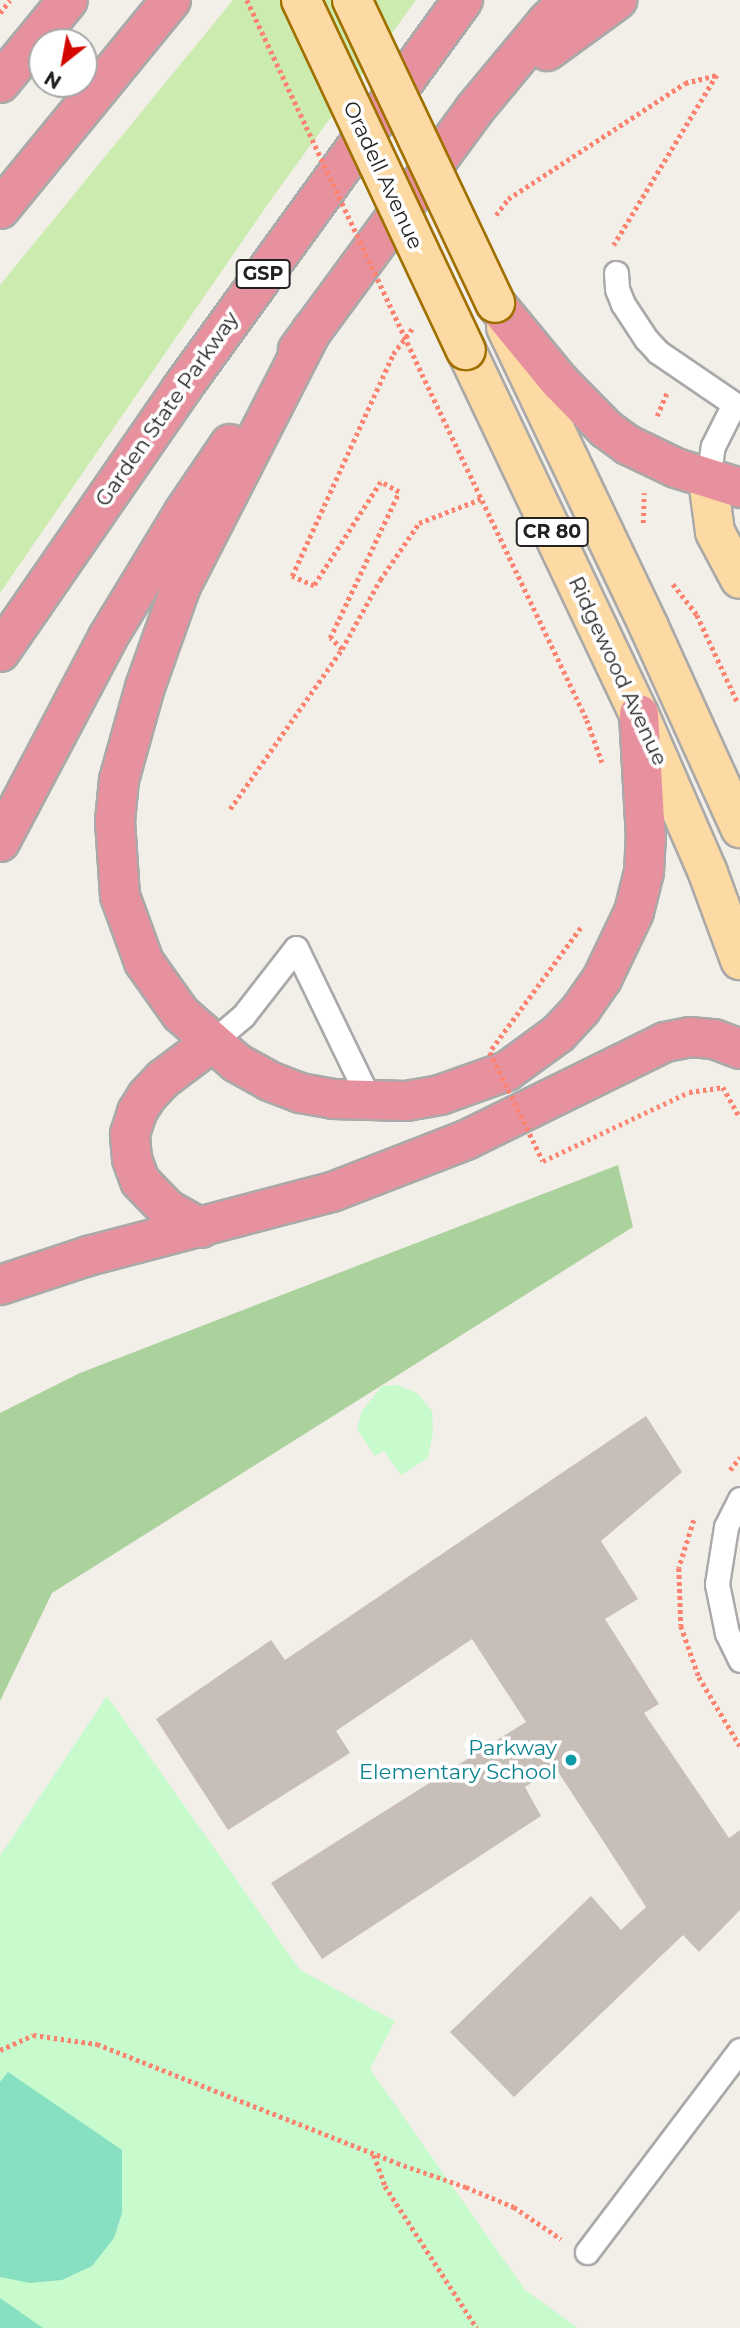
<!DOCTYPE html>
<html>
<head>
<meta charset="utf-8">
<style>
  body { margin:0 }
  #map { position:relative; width:740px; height:2328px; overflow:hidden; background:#f2efe8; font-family:Montserrat,sans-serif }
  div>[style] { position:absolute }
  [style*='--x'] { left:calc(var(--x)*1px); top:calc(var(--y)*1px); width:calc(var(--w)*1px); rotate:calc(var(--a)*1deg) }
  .grass>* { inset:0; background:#cbebaf }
  .forest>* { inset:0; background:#abd19d }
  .park>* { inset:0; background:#c7facd }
  .pitch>* { inset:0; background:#87e0c1 }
  .building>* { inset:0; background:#c7bfb7 }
  .path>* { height:4.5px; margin-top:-2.25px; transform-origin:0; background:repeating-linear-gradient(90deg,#fb8370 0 3.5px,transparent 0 7px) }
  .roads { filter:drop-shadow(2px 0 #a9a9a9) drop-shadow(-2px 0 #a9a9a9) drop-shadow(0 2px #a9a9a9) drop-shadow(0 -2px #a9a9a9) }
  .lane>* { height:23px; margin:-11.5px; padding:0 11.5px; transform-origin:11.5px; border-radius:11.5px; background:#fff }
  .primary>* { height:38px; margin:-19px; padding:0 19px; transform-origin:19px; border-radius:19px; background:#fdd9a3 }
  .highway>* { height:38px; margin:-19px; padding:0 19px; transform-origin:19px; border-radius:19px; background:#e8919e }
  .path-bridge>* { height:4.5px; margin-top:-2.25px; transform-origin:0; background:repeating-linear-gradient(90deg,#fb8370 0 3.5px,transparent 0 7px) }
  .bridges { filter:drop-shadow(2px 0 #9f7000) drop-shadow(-2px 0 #9f7000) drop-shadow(0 2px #9f7000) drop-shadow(0 -2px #9f7000) }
  .primary-bridge>* { height:38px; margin:-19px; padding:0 19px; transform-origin:19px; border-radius:19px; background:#fdd9a3 }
  .dots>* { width:19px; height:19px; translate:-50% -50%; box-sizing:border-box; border:4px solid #fff; border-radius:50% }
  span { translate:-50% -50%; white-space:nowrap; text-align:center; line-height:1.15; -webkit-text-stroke:7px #fff; paint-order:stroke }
  .shield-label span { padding:2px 5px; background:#fff; border:2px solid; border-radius:5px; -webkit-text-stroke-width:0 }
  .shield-label { font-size:19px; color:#222; font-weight:700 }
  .street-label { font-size:21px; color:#222 }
  .culture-label { font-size:21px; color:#0d838f }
  .right { translate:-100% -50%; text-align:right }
  .north { position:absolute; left:28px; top:28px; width:70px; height:70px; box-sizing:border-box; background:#fff; border:2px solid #a7a7a7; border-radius:50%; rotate:211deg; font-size:19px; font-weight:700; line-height:28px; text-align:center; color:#222 }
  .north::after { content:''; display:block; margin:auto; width:24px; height:32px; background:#d30700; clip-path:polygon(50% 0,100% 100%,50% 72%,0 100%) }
</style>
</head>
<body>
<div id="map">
  <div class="grass">
    <div style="clip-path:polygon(233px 0,416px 0,270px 201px,0 593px,0 285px)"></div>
  </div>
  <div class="forest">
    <div style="clip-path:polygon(618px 1165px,633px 1227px,52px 1593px,0 1701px,0 1413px,80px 1373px)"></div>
  </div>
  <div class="park">
    <div style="clip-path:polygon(397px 1385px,417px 1393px,432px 1411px,433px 1432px,428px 1458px,401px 1475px,384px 1451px,375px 1456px,357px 1429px,362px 1411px,382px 1386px)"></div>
    <div style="clip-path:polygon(107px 1696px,300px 1970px,395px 2021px,370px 2069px,525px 2290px,578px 2328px,0 2328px,0 1856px)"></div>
  </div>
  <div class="pitch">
    <div style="clip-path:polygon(8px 2072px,122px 2150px,122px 2213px,114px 2238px,92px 2266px,62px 2280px,30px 2283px,0 2277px,0 2082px)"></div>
    <div style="clip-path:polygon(0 2298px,43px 2328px,0 2328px)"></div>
  </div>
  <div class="building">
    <div style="clip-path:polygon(646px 1416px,682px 1472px,601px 1541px,638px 1599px,605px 1619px,659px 1704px,644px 1713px,729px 1838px,740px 1830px,740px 1910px,699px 1952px,683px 1935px,514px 2097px,450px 2032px,591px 1896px,621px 1930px,646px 1907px,555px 1767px,525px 1787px,541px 1816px,322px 1959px,271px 1883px,526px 1722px,472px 1639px,336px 1731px,350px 1753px,228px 1830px,156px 1719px,271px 1640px,285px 1660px)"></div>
  </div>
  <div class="path">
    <div style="--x:0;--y:13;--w:16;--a:-52"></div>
    <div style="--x:496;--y:215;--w:20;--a:-53"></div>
    <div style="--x:508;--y:199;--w:212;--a:-33.2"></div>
    <div style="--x:685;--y:83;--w:33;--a:-14"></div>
    <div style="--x:717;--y:75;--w:199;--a:121.2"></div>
    <div style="--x:422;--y:374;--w:383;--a:64.5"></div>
    <div style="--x:587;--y:720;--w:45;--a:70.3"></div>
    <div style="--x:657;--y:416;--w:26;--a:-67"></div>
    <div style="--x:643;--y:523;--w:30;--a:-88"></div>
    <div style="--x:673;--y:584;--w:39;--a:52"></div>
    <div style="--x:697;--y:615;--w:95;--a:65.1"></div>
    <div style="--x:342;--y:649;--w:16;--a:-137"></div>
    <div style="--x:330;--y:638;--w:161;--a:-64.7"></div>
    <div style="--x:399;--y:492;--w:21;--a:-151"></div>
    <div style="--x:381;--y:482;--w:124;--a:122.8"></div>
    <div style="--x:314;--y:586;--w:24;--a:-156"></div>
    <div style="--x:292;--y:576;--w:244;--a:-65.5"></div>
    <div style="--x:393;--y:354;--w:35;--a:-53"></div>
    <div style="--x:230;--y:809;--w:195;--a:-55"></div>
    <div style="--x:342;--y:649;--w:79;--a:-61.2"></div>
    <div style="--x:380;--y:580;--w:69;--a:-55.6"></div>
    <div style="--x:419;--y:523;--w:66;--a:-21.2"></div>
    <div style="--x:689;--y:1092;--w:34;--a:-8"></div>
    <div style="--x:723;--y:1087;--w:35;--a:61"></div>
    <div style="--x:730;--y:1470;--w:16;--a:-52"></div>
    <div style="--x:694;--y:1520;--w:50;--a:107.4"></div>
    <div style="--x:679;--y:1568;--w:58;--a:88"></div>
    <div style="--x:681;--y:1626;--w:54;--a:70.6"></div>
    <div style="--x:699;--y:1677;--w:80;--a:59.3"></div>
    <div style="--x:0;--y:2050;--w:36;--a:-24"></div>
    <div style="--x:33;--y:2035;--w:65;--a:8"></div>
    <div style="--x:97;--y:2044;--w:323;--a:21.6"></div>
    <div style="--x:397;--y:2163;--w:73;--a:19.2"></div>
    <div style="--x:466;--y:2187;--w:52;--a:22.6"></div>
    <div style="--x:514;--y:2207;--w:57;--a:34.2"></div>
    <div style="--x:374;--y:2155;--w:33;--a:70"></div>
    <div style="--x:385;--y:2186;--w:169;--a:57.1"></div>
  </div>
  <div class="roads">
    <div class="lane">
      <div style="--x:616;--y:273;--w:16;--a:86"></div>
      <div style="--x:617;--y:289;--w:16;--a:68"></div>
      <div style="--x:623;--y:304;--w:42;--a:56.7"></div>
      <div style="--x:646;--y:339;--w:18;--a:47"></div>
      <div style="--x:658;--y:352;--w:99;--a:34.3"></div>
      <div style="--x:708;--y:480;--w:34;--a:-82"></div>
      <div style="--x:713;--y:446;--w:47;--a:-63.4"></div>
      <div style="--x:211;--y:1043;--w:42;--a:-40.2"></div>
      <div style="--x:243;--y:1016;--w:86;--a:-52.1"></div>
      <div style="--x:296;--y:948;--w:172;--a:64.2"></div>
      <div style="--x:740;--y:1499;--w:31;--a:117"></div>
      <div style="--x:726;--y:1527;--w:58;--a:99"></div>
      <div style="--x:717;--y:1584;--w:50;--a:78.5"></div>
      <div style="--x:727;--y:1633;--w:30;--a:64"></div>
      <div style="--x:587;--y:2252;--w:253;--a:-52.9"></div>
    </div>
    <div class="primary">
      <div style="--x:506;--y:327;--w:332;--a:64.5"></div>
      <div style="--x:649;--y:627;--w:221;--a:65.6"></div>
      <div style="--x:466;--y:350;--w:403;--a:64.6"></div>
      <div style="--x:639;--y:714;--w:173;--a:66.5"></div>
      <div style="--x:708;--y:873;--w:93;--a:69.8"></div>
      <div style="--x:708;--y:480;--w:52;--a:82.3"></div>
      <div style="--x:715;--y:532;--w:53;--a:62"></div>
    </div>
    <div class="highway">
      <div style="--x:547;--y:51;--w:87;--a:-36.1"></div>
      <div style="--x:0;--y:83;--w:107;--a:-50.7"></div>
      <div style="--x:0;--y:209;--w:270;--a:-50.7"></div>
      <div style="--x:495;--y:303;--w:102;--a:50.6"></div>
      <div style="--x:560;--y:382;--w:66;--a:45.6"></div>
      <div style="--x:606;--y:429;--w:27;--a:36"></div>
      <div style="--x:628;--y:445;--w:53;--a:25.6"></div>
      <div style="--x:676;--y:468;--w:67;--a:17.4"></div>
      <div style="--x:312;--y:330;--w:288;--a:117.1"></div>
      <div style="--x:181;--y:586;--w:107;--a:109.6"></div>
      <div style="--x:145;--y:687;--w:97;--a:105.6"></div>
      <div style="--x:119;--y:780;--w:41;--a:95.6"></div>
      <div style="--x:115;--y:821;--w:75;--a:86.2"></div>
      <div style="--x:120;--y:896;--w:70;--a:70"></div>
      <div style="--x:144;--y:962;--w:64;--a:54.6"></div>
      <div style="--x:181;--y:1014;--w:74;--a:41.2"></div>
      <div style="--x:237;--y:1063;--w:37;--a:29"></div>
      <div style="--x:269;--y:1081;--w:33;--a:21"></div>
      <div style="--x:300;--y:1093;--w:34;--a:10"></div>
      <div style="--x:333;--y:1099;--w:73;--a:1.6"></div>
      <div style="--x:406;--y:1101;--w:35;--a:-10"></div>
      <div style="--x:440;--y:1095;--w:71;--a:-19.7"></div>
      <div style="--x:507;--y:1071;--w:63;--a:-36"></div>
      <div style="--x:558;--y:1034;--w:34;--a:-47"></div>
      <div style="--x:581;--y:1009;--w:37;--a:-55"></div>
      <div style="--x:602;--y:979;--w:74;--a:-64.5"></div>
      <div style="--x:634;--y:912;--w:41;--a:-76"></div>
      <div style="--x:644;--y:872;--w:33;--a:-87"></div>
      <div style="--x:646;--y:839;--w:125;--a:-93.2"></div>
      <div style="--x:298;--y:350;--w:298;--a:-53.7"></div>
      <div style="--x:474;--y:110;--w:114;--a:-50.3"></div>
      <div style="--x:547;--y:22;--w:31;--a:-45"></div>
      <div style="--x:0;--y:652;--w:321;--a:-55.4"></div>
      <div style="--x:182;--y:388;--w:479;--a:-54.1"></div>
      <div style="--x:0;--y:842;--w:232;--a:-62.2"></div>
      <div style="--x:108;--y:637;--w:146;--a:-58.7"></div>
      <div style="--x:184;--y:512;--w:82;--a:-55.9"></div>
      <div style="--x:201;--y:1228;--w:38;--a:-151"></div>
      <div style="--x:168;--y:1210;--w:40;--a:-134"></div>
      <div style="--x:140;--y:1181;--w:23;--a:-110"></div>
      <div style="--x:132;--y:1159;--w:25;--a:-95"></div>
      <div style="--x:130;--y:1134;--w:23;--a:-72"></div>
      <div style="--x:137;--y:1112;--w:19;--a:-58"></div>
      <div style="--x:147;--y:1096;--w:23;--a:-47"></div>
      <div style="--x:163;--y:1079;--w:60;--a:-36.9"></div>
      <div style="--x:0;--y:1285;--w:93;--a:-18.2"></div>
      <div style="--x:88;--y:1256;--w:252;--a:-14.7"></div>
      <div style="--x:332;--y:1192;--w:144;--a:-21.2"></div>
      <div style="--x:466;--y:1140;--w:222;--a:-26.2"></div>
      <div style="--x:665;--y:1042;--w:25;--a:-11"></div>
      <div style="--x:690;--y:1037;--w:24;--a:5"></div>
      <div style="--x:714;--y:1039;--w:28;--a:21"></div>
    </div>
  </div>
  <div class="path-bridge">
    <div style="--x:247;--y:0;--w:413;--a:64.9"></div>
    <div style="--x:581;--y:928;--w:154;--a:126.3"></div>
    <div style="--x:490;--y:1052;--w:121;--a:64.1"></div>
    <div style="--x:543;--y:1161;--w:161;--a:-25.3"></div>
  </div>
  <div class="bridges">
    <div class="primary-bridge">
      <div style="--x:301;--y:0;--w:387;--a:64.8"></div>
      <div style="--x:352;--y:0;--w:335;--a:64.7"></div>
    </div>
  </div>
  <div class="dots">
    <div style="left:571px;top:1760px;background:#0f9aa8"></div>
  </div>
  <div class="shield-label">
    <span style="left:263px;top:274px">GSP</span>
    <span style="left:552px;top:532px">CR 80</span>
  </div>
  <div class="street-label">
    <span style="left:383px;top:175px;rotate:65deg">Oradell Avenue</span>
    <span style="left:167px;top:409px;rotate:-55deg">Garden State Parkway</span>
    <span style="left:618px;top:671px;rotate:65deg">Ridgewood Avenue</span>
  </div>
  <div class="culture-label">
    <span class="right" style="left:557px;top:1760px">Parkway<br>Elementary School</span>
  </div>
  <div class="north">N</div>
</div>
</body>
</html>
